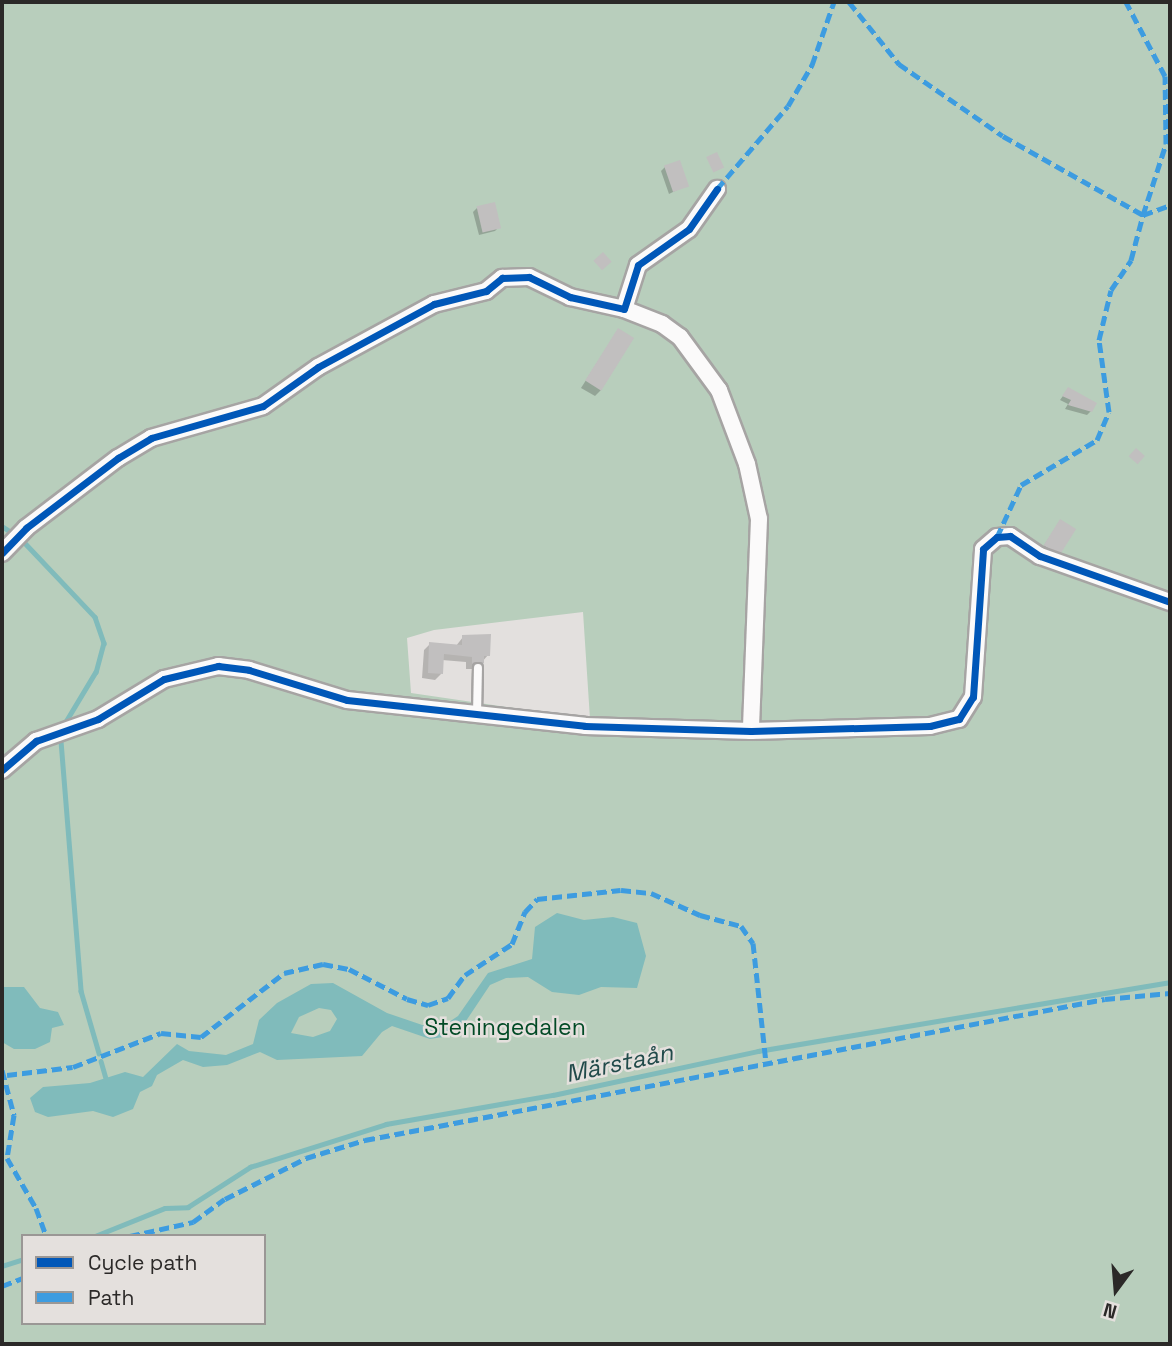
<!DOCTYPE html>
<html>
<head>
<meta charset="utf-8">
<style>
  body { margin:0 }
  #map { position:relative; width:1172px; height:1346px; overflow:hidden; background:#e3e0de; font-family:"Space Grotesk",sans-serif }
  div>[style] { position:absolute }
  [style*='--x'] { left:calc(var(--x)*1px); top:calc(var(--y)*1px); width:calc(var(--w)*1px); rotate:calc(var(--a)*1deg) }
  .green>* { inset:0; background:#b8cebc }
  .water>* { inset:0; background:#80bbbb }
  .shadow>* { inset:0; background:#0003 }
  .stream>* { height:4.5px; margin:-2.25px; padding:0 2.25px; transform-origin:2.25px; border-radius:2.25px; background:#80bbbb }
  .building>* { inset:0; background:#c1bfbf; transform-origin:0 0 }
  .roads { filter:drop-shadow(2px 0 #a6a4a3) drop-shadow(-2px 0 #a6a4a3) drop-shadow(0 2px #a6a4a3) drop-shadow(0 -2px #a6a4a3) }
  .lane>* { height:8px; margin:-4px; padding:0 4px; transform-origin:4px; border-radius:4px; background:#fbfafa }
  .street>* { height:16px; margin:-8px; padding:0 8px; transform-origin:8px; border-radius:8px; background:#fbfafa }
  .quiet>* { height:5px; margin-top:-2.5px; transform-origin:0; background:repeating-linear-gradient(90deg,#3d9ce0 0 10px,transparent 0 15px) }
  .cycleway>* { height:7px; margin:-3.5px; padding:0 3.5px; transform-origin:3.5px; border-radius:3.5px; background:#0057b8 }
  span { translate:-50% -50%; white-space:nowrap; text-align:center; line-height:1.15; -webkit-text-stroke:5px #e4e0dd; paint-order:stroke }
  .park-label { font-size:23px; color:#024a26 }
  .water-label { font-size:24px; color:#214a4a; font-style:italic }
  .frame { position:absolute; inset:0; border:4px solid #2b2928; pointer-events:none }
  .legend { position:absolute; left:21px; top:1234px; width:245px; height:91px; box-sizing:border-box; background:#e4e0dd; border:2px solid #9a9795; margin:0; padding:9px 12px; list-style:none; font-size:21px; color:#2b2928 }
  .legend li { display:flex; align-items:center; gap:14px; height:35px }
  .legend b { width:35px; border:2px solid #9a9795 }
  .north { position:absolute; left:1081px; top:1255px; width:70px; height:70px; -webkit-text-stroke:5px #e4e0dd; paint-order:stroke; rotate:196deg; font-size:19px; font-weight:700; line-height:28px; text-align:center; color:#2b2928 }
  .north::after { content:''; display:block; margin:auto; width:24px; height:32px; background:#2b2928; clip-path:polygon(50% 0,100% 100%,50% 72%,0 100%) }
</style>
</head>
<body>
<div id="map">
  <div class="green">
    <div style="clip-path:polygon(evenodd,2px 2px,1170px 2px,1170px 1344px,2px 1344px,2px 2px,583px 612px,590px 719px,411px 693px,407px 638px,434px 630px,583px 612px,2px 2px,23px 1236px,264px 1236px,264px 1323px,23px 1323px,23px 1236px)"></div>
  </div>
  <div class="water">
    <div style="clip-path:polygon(evenodd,557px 913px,584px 920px,613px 917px,637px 923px,646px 956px,637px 988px,601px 987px,579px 995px,552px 992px,528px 977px,506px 978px,490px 985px,464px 1024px,443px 1037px,430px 1039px,392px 1026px,382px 1032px,362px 1056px,277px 1060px,260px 1052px,227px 1065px,203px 1067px,183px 1060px,157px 1075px,152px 1086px,140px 1092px,133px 1109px,113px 1117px,93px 1111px,48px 1117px,35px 1112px,30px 1098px,43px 1087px,90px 1083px,125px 1072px,143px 1077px,177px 1044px,189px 1051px,226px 1055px,253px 1044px,259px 1020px,277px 1003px,311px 984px,333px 983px,387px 1013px,437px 1030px,458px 1016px,488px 973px,532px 959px,535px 927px,557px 913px,319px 1008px,331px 1010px,337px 1019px,330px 1031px,313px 1037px,291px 1033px,299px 1017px,319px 1008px)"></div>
    <div style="clip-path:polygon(2px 987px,24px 987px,40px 1008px,58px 1012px,64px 1025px,52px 1028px,50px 1042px,35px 1049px,14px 1049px,2px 1042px)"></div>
  </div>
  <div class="shadow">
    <div style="clip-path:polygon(665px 167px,687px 185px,669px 194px,661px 171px)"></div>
    <div style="clip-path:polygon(477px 208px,499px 227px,495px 231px,479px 235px,473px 212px)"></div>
    <div style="clip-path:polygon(618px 330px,601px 390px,595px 396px,581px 388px)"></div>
    <div style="clip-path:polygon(1068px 389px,1091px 411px,1087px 415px,1065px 409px,1068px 404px,1060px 400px)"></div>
    <div style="clip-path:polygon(1060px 521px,1060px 551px,1056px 555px,1041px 550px)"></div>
    <div style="clip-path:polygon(463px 637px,488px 655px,476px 669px,466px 669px,466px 662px,442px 660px,441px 674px,435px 680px,422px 678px,424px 650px,430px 644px,456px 646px)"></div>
  </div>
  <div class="stream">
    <div style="--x:2;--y:526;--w:11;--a:34"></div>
    <div style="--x:25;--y:543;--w:102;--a:46.6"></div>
    <div style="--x:95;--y:617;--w:28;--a:71"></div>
    <div style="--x:104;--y:643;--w:30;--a:105"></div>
    <div style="--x:96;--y:672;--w:58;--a:121"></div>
    <div style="--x:61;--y:741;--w:251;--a:85.4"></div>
    <div style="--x:81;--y:991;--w:65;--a:73.8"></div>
    <div style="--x:101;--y:1061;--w:18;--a:74"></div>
    <div style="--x:95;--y:1236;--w:75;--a:-21.8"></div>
    <div style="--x:165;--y:1208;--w:23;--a:-2"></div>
    <div style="--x:188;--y:1207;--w:74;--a:-32.8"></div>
    <div style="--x:250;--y:1167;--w:143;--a:-17.5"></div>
    <div style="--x:386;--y:1124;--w:169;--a:-9.9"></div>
    <div style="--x:553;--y:1095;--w:210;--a:-12.1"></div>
    <div style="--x:758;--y:1051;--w:418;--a:-9.5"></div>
    <div style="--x:2;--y:1266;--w:22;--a:-18"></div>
  </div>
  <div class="building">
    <div style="left:717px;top:152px;width:17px;height:12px;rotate:65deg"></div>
    <div style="left:680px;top:160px;width:28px;height:17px;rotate:71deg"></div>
    <div style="left:495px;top:202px;width:27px;height:19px;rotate:77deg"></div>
    <div style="left:603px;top:252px;width:13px;height:13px;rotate:48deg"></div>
    <div style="left:618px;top:328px;width:19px;height:62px;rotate:32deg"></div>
    <div style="clip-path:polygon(1068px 387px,1097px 403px,1092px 412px,1068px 405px,1071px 400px,1062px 396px)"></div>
    <div style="left:1136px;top:448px;width:12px;height:11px;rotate:42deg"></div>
    <div style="left:1060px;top:519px;width:19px;height:31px;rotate:32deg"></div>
    <div style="clip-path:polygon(491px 634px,490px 656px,484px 656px,484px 663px,472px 664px,472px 657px,444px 654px,443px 674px,428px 673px,429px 642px,462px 645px,462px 635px)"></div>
  </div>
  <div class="roads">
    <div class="lane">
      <div style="--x:477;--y:714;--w:46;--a:-88.8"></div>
    </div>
    <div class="street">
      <div style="--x:624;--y:309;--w:41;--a:21.5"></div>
      <div style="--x:662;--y:324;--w:22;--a:36"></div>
      <div style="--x:680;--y:337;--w:66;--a:53.7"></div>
      <div style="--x:719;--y:390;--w:79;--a:69.3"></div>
      <div style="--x:747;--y:464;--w:56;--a:77.7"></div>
      <div style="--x:759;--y:519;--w:212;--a:92.2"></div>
      <div style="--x:2;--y:553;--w:35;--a:-46"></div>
      <div style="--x:26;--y:528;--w:116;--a:-37.3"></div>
      <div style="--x:118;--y:458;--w:39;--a:-31"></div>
      <div style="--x:151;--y:438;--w:116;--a:-15.9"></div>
      <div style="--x:263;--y:406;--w:67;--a:-35.3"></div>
      <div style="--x:318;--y:367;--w:132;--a:-28.5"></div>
      <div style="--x:434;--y:304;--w:54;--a:-14"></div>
      <div style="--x:486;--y:291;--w:21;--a:-39"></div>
      <div style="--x:502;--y:278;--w:27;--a:-2"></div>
      <div style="--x:529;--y:277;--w:46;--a:26"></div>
      <div style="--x:570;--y:297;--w:55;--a:12.5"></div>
      <div style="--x:624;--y:309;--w:46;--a:-72.3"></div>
      <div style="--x:638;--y:265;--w:62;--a:-35.2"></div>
      <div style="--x:689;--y:229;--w:49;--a:-55"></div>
      <div style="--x:2;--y:770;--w:45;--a:-40.5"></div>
      <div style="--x:36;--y:741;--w:66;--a:-19.5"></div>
      <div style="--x:98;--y:719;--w:77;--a:-31.2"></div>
      <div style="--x:164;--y:679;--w:56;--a:-13.5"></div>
      <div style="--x:218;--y:666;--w:31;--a:7"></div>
      <div style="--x:249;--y:670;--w:102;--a:17"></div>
      <div style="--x:347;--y:700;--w:239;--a:6.2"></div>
      <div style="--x:585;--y:726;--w:166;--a:1.7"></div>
      <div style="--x:751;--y:731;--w:179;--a:-1.6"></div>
      <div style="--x:930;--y:726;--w:30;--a:-14"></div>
      <div style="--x:959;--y:719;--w:26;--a:-58"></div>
      <div style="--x:973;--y:697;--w:148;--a:-86.1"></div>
      <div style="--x:983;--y:549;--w:18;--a:-41"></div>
      <div style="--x:997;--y:537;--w:13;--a:-4"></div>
      <div style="--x:1010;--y:536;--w:36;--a:34"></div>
      <div style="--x:1040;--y:556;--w:138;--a:19.5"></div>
    </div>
  </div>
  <div class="quiet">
    <div style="--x:849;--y:2;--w:80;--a:51.1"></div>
    <div style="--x:899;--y:64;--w:126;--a:34.7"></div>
    <div style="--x:1003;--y:136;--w:161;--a:29.4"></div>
    <div style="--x:1143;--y:215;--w:75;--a:-72.1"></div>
    <div style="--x:1166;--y:144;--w:68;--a:-90.8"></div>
    <div style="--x:1165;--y:76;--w:84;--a:-117.8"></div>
    <div style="--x:717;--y:189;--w:109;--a:-49.5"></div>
    <div style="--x:788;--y:106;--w:48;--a:-59.7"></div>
    <div style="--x:812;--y:65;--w:67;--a:-70.8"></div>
    <div style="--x:997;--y:537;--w:57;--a:-65.2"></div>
    <div style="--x:1021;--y:485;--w:88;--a:-30.6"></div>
    <div style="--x:1097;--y:440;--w:30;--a:-67"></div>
    <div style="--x:1109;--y:412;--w:73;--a:-97.9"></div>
    <div style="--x:1099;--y:340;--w:51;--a:-76.5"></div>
    <div style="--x:1111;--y:290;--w:36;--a:-56"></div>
    <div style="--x:1131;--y:260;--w:47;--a:-75.1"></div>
    <div style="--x:1143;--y:215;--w:29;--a:-20"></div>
    <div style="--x:2;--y:1070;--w:47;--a:75.1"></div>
    <div style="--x:14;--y:1115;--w:44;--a:99.2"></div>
    <div style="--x:7;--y:1158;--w:58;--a:59.9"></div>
    <div style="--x:36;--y:1208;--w:30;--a:70"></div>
    <div style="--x:7;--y:1075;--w:66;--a:-6.9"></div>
    <div style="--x:73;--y:1067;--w:94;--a:-21.1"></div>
    <div style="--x:161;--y:1033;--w:40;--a:5.7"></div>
    <div style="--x:201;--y:1037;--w:105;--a:-37.6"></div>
    <div style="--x:284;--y:973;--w:40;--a:-13"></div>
    <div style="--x:323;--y:964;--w:26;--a:11"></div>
    <div style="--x:349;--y:969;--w:65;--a:27.3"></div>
    <div style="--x:407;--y:999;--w:22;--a:16"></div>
    <div style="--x:428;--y:1005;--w:21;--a:-19"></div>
    <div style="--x:448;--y:998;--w:29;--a:-54"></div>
    <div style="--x:465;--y:975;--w:56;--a:-33.4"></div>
    <div style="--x:512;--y:944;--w:35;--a:-68"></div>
    <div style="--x:525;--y:912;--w:18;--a:-47"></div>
    <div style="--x:537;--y:899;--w:84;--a:-6.1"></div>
    <div style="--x:621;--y:890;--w:30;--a:6"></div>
    <div style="--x:651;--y:893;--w:54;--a:24.2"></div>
    <div style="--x:700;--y:915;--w:42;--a:15"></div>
    <div style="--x:741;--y:926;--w:21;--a:55"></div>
    <div style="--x:753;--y:943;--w:120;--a:83.8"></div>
    <div style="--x:130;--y:1236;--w:65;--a:-12.5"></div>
    <div style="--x:193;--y:1222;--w:39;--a:-36"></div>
    <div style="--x:225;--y:1199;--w:91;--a:-26.8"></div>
    <div style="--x:306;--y:1158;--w:62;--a:-17"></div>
    <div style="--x:365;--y:1140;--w:753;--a:-10.79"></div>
    <div style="--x:1105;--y:999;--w:65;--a:-5.3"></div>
    <div style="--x:2;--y:1286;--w:22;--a:-21"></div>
  </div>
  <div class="cycleway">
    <div style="--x:2;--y:553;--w:35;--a:-46"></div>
    <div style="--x:26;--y:528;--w:116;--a:-37.3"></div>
    <div style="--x:118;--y:458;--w:39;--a:-31"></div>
    <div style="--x:151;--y:438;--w:116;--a:-15.9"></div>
    <div style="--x:263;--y:406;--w:67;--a:-35.3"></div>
    <div style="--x:318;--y:367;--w:132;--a:-28.5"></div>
    <div style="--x:434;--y:304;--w:54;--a:-14"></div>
    <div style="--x:486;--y:291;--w:21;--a:-39"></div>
    <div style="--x:502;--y:278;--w:27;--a:-2"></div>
    <div style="--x:529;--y:277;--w:46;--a:26"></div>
    <div style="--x:570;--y:297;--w:55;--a:12.5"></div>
    <div style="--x:624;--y:309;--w:46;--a:-72.3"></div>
    <div style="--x:638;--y:265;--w:62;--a:-35.2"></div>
    <div style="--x:689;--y:229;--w:49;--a:-55"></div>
    <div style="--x:2;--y:770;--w:45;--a:-40.5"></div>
    <div style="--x:36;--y:741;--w:66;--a:-19.5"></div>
    <div style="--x:98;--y:719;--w:77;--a:-31.2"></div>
    <div style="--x:164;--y:679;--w:56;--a:-13.5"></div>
    <div style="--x:218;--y:666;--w:31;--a:7"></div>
    <div style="--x:249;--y:670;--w:102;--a:17"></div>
    <div style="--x:347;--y:700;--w:239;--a:6.2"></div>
    <div style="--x:585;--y:726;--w:166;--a:1.7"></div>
    <div style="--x:751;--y:731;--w:179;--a:-1.6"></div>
    <div style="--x:930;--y:726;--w:30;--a:-14"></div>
    <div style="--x:959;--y:719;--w:26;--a:-58"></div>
    <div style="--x:973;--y:697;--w:148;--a:-86.1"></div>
    <div style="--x:983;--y:549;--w:18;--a:-41"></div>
    <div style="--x:997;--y:537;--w:13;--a:-4"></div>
    <div style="--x:1010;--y:536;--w:36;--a:34"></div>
    <div style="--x:1040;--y:556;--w:138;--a:19.5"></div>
  </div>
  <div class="park-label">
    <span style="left:505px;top:1027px">Steningedalen</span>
  </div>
  <div class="water-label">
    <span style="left:619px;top:1063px;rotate:-12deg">Märstaån</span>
  </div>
  <div class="frame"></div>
  <ul class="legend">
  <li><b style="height:9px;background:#0057b8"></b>Cycle path</li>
  <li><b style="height:9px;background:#3d9ce0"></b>Path</li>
  </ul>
  <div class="north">N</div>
</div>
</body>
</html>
